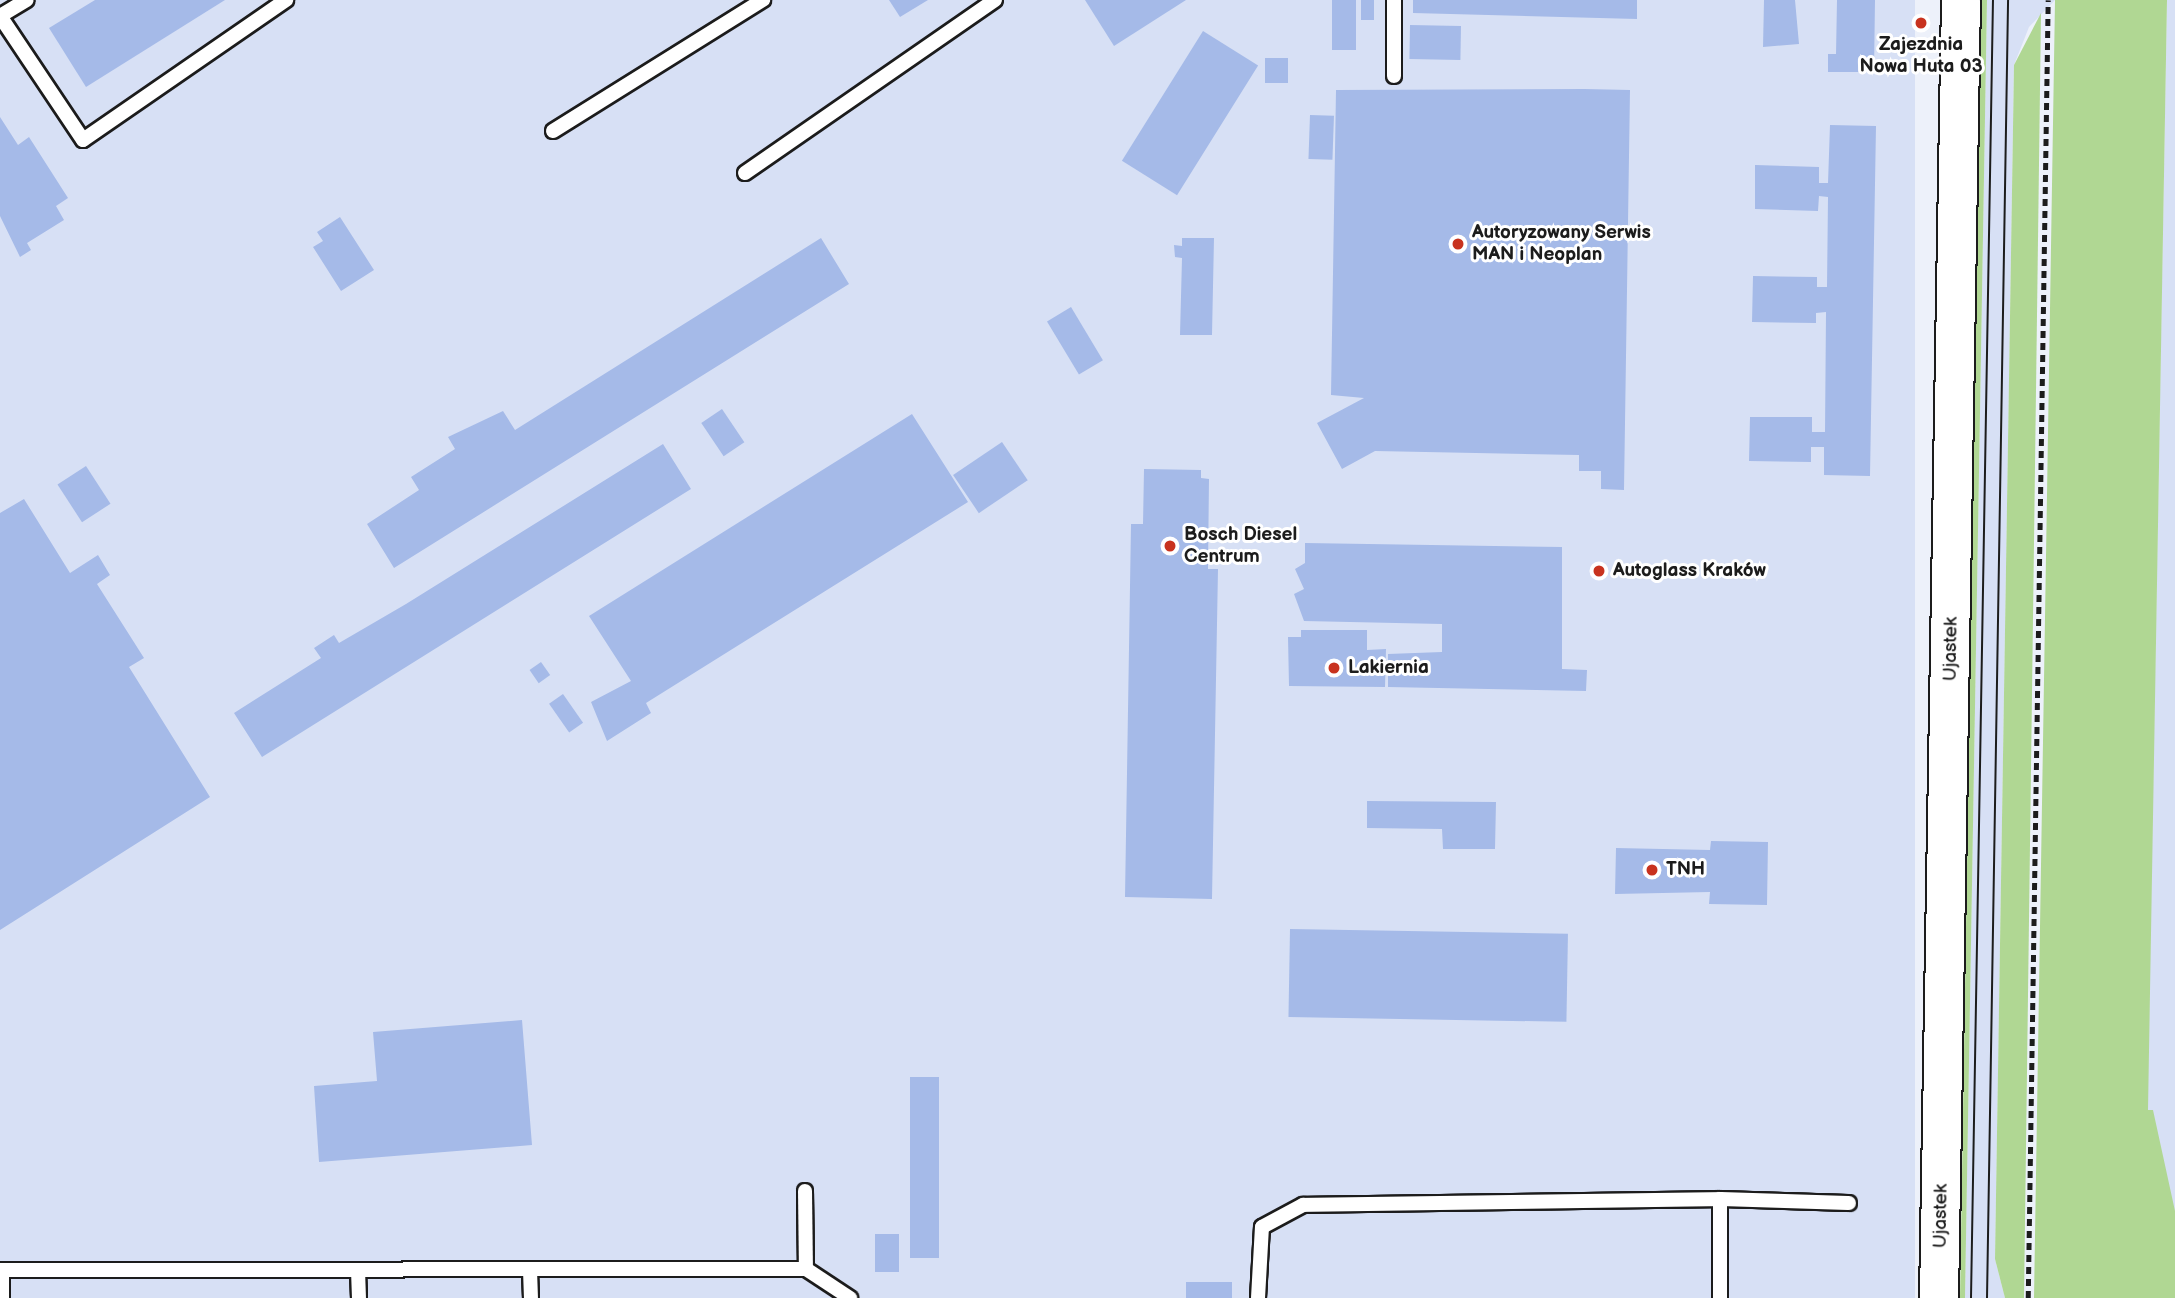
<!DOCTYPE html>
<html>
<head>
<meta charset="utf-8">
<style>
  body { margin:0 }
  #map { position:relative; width:2175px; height:1298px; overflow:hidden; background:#edf1fa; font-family:"Balsamiq Sans",sans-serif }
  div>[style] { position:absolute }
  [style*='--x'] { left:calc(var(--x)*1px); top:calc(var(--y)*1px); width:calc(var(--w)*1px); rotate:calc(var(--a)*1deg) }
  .built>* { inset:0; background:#d7e0f5; transform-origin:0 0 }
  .green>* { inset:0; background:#b0d793 }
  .building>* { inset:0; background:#a5bae8; transform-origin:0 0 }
  .path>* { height:4.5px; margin-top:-2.25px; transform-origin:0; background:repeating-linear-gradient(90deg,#1c1c1c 0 7px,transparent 0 12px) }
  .roads { filter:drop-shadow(2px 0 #1c1c1c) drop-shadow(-2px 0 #1c1c1c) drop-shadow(0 2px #1c1c1c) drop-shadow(0 -2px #1c1c1c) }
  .lane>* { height:14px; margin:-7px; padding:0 7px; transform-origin:7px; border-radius:7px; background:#fff }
  .secondary>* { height:38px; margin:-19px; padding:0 19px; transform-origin:19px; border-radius:19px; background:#fff }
  .tram>* { height:2px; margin:-1px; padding:0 1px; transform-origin:1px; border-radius:1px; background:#1c1c1c }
  .dots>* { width:19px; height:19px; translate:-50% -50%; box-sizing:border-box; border:4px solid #fff; border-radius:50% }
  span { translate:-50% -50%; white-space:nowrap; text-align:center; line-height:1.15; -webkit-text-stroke:6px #fff; paint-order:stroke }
  .poi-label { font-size:19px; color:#1c1c1c; font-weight:700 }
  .left { translate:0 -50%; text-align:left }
  .street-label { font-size:19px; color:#1c1c1c }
</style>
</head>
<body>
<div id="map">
  <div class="built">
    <div style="left:0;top:0;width:1915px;height:1298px"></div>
    <div style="clip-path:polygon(1987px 0,2055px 0,2029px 27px,2014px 65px,1995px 1259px,2005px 1298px,1965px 1298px)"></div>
    <div style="clip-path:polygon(2167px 0,2175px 0,2175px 1298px,2144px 1298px)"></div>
  </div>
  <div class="green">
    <div style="clip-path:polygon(1981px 0,1987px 0,1965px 1298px,1960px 1298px)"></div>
    <div style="clip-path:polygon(2055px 0,2167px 0,2148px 1110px,2153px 1110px,2175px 1211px,2175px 1298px,2034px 1298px)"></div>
    <div style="clip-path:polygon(2041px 13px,2024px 1298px,2005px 1298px,1995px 1259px,2014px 65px)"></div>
  </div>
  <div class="building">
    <div style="clip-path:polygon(95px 0,225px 0,86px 87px,49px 28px)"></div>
    <div style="clip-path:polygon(889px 0,928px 0,900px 17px)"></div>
    <div style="clip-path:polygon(1085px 0,1186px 0,1114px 46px)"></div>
    <div style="left:1332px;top:0;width:24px;height:50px"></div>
    <div style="left:1361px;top:0;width:13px;height:20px"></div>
    <div style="clip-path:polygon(1413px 0,1637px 0,1637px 19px,1413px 13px)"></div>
    <div style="clip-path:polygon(1764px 0,1795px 0,1799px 44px,1763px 47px)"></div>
    <div style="clip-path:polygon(1837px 0,1875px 0,1874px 72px,1828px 72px,1828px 54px,1836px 54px)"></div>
    <div style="left:1410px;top:25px;width:51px;height:34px;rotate:1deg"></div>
    <div style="left:1203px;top:31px;width:65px;height:153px;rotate:32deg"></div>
    <div style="left:1265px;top:58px;width:23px;height:25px"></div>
    <div style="clip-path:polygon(1584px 89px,1630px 90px,1624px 490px,1601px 489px,1601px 471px,1579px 471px,1579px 455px,1375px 451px,1342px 469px,1317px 423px,1364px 398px,1331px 395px,1336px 90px)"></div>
    <div style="left:1310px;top:115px;width:24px;height:44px;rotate:2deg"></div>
    <div style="clip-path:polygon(0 117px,18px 145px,29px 137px,68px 198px,56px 206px,64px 220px,27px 243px,31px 250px,20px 257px,0 216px)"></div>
    <div style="clip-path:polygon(1830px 125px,1876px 126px,1870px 476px,1824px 475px,1824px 447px,1811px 447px,1811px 462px,1749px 461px,1750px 417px,1812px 417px,1812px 432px,1825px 432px,1826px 312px,1816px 313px,1816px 323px,1752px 322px,1753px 276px,1817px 277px,1817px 287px,1827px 287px,1828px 197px,1819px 196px,1818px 211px,1755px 209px,1755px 165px,1819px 167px,1819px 183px,1828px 183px)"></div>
    <div style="clip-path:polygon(340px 217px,374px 270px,341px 291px,313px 247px,323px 241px,317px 232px)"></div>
    <div style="clip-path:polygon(821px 238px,849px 284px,394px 568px,367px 524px,419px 490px,411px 477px,455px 449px,448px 437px,503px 411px,515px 430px)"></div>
    <div style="clip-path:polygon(1182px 238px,1214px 238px,1212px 335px,1180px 335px,1182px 258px,1175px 257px,1174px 245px,1182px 246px)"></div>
    <div style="left:1071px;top:307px;width:62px;height:28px;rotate:59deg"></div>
    <div style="left:722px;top:409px;width:40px;height:25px;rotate:56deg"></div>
    <div style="clip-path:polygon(912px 414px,968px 502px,646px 703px,651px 713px,607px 741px,591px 702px,631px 681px,589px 616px)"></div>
    <div style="left:1002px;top:442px;width:46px;height:59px;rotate:56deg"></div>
    <div style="clip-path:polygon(663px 444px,691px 489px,262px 757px,234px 713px,321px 658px,314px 648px,334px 635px,339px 643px,406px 604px)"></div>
    <div style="left:86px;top:466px;width:45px;height:34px;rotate:57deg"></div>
    <div style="clip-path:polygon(1144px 469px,1201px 470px,1201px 478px,1209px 479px,1208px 569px,1218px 569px,1212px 899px,1125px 897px,1131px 524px,1143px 524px)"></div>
    <div style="clip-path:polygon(24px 499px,70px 573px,98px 555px,110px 575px,97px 584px,144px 658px,129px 667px,210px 797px,0 930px,0 513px)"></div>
    <div style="clip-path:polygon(1305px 543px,1562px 547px,1562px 669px,1587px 670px,1586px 691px,1388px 687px,1388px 654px,1442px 652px,1442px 624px,1304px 621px,1294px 594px,1304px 589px,1295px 569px,1305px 563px)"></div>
    <div style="clip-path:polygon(1301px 630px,1367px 630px,1367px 650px,1386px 649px,1385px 687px,1289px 686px,1288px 637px,1301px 637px)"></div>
    <div style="left:541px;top:662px;width:16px;height:14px;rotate:55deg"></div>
    <div style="left:563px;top:694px;width:35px;height:17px;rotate:55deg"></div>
    <div style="clip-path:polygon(1367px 801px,1496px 802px,1495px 849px,1443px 849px,1442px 829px,1367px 828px)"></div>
    <div style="clip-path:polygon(1711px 841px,1768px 842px,1767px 905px,1709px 904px,1710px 892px,1615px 894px,1616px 848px,1710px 850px)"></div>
    <div style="left:1290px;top:929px;width:278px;height:88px;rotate:1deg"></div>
    <div style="clip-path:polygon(522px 1020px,532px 1145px,319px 1162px,314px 1086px,377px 1081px,373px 1032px)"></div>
    <div style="left:910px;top:1077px;width:29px;height:181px"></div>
    <div style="left:875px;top:1234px;width:24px;height:38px"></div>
    <div style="left:1186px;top:1282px;width:46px;height:16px"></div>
  </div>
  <div class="path">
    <div style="--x:2028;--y:1298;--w:1298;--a:-89.12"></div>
  </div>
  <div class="roads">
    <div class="lane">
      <div style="--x:1394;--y:0;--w:76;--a:90"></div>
      <div style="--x:0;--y:16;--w:149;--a:56.2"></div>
      <div style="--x:83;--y:140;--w:247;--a:-34.6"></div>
      <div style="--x:0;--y:16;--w:31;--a:-31"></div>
      <div style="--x:553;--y:131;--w:248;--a:-32"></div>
      <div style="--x:745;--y:173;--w:304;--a:-34.7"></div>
      <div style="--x:805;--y:1191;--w:78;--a:89.3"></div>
      <div style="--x:1720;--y:1199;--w:129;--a:1.8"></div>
      <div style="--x:0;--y:1270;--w:806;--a:-0.07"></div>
      <div style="--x:806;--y:1269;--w:53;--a:33.4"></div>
      <div style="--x:358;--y:1270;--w:28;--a:88"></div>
      <div style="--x:530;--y:1270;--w:28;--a:88"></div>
      <div style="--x:2;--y:1298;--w:28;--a:-90"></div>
      <div style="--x:1258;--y:1298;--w:71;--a:-86.8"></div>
      <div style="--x:1262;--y:1227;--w:47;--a:-28.2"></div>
      <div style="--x:1303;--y:1205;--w:417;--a:-0.8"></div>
      <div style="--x:1720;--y:1199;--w:99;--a:90"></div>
    </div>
    <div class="secondary">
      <div style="--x:1939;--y:1298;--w:1298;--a:-89.03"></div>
    </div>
  </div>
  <div class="tram">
    <div style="--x:1971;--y:1298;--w:1298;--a:-89.03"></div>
    <div style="--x:1987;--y:1298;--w:1298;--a:-89.07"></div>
  </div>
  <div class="dots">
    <div style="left:1921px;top:23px;background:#c8321e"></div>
    <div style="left:1458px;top:244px;background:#c8321e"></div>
    <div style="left:1170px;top:546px;background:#c8321e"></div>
    <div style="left:1599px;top:571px;background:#c8321e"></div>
    <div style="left:1334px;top:668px;background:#c8321e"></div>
    <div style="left:1652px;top:870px;background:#c8321e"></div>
  </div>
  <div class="poi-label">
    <span style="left:1921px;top:56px">Zajezdnia<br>Nowa Huta 03</span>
    <span class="left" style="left:1472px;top:244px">Autoryzowany Serwis<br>MAN i Neoplan</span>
    <span class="left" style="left:1184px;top:546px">Bosch Diesel<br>Centrum</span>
    <span class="left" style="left:1613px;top:571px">Autoglass Kraków</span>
    <span class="left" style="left:1348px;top:668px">Lakiernia</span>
    <span class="left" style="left:1666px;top:870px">TNH</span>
  </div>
  <div class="street-label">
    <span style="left:1951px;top:649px;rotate:-89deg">Ujastek</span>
    <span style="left:1941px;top:1216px;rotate:-89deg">Ujastek</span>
  </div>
</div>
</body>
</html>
